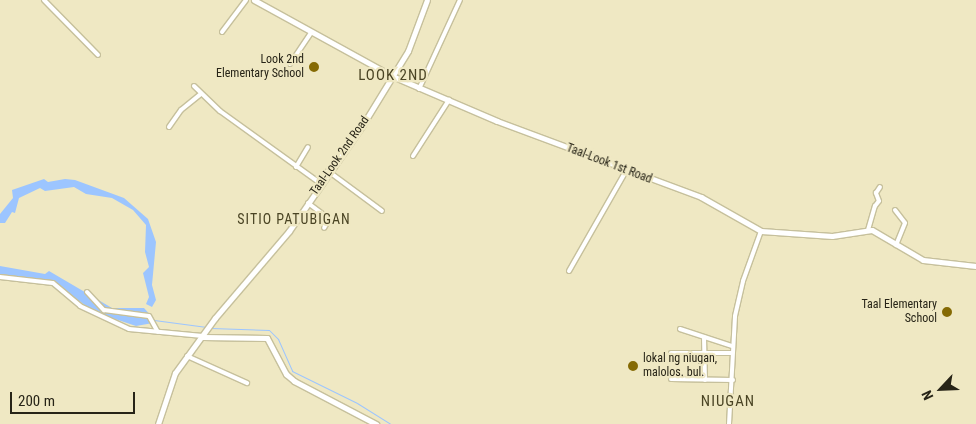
<!DOCTYPE html>
<html>
<head>
<meta charset="utf-8">
<style>
  body { margin:0 }
  #map { position:relative; width:976px; height:424px; overflow:hidden; background:#efe8c3; font-family:"Roboto Condensed",sans-serif }
  div>[style] { position:absolute }
  [style*='--x'] { left:calc(var(--x)*1px); top:calc(var(--y)*1px); width:calc(var(--w)*1px); rotate:calc(var(--a)*1deg) }
  .water>* { inset:0; background:#9cc5ff }
  .stream>* { height:1px; margin:-0.5px; padding:0 0.5px; transform-origin:0.5px; border-radius:0.5px; background:#9cc5ff }
  .roads { filter:drop-shadow(1px 0 #c6c09c) drop-shadow(-1px 0 #c6c09c) drop-shadow(0 1px #c6c09c) drop-shadow(0 -1px #c6c09c) }
  .street>* { height:4px; margin:-2px; padding:0 2px; transform-origin:2px; border-radius:2px; background:#fff }
  .secondary>* { height:5px; margin:-2.5px; padding:0 2.5px; transform-origin:2.5px; border-radius:2.5px; background:#fff }
  .dots>* { width:14px; height:14px; translate:-50% -50%; box-sizing:border-box; border:2px solid #efe8c3; border-radius:50% }
  span { translate:-50% -50%; white-space:nowrap; text-align:center; line-height:1.15; -webkit-text-stroke:4.5px #efe8c3; paint-order:stroke }
  .poi-label { font-size:12px; color:#272417 }
  .right { translate:-100% -50%; text-align:right }
  .left { translate:0 -50%; text-align:left }
  .street-label { font-size:12px; color:#272417 }
  .neighbourhood-label { font-size:14px; color:#4a4424; letter-spacing:1px }
  .quarter-label { font-size:15px; color:#4a4424; letter-spacing:1px }
  .north { position:absolute; left:916px; top:364px; width:50px; height:50px; -webkit-text-stroke:4px #efe8c3; paint-order:stroke; rotate:245deg; font-size:14px; font-weight:700; line-height:20px; text-align:center; color:#272417 }
  .north::after { content:''; display:block; margin:auto; width:18px; height:22px; background:#272417; clip-path:polygon(50% 0,100% 100%,50% 72%,0 100%) }
  .scale { position:absolute; left:10px; top:392px; width:125px; height:22px; box-sizing:border-box; border:2px solid #272417; border-top:0; padding-left:6px; font-size:15px; line-height:18px; white-space:nowrap; color:#272417; -webkit-text-stroke:4px #efe8c3; paint-order:stroke }
</style>
</head>
<body>
<div id="map">
  <div class="water">
    <div style="clip-path:polygon(44px 179px,48px 182px,65px 179px,75px 180px,124px 198px,148px 219px,156px 242px,152px 285px,156px 300px,152px 307px,146px 304px,149px 297px,143px 273px,149px 267px,145px 252px,146px 225px,133px 210px,112px 198px,86px 194px,74px 187px,45px 191px,40px 188px,19px 198px,15px 213px,12px 212px,5px 223px,0 223px,0 214px,13px 198px,12px 190px)"></div>
    <div style="clip-path:polygon(0 266px,45px 274px,49px 271px,112px 308px,144px 308px,153px 318px,153px 323px,136px 326px,94px 312px,54px 282px,0 276px)"></div>
  </div>
  <div class="stream">
    <div style="--x:154;--y:320;--w:53;--a:7.5"></div>
    <div style="--x:211;--y:328;--w:58;--a:2"></div>
    <div style="--x:269;--y:330;--w:13;--a:45"></div>
    <div style="--x:278;--y:339;--w:35;--a:66"></div>
    <div style="--x:292;--y:371;--w:72;--a:26.2"></div>
    <div style="--x:357;--y:403;--w:39;--a:32"></div>
  </div>
  <div class="roads">
    <div class="street">
      <div style="--x:44;--y:0;--w:77;--a:45.5"></div>
      <div style="--x:222;--y:32;--w:40;--a:-53"></div>
      <div style="--x:290;--y:64;--w:36;--a:-56"></div>
      <div style="--x:194;--y:86;--w:36;--a:44"></div>
      <div style="--x:220;--y:111;--w:123;--a:35.8"></div>
      <div style="--x:419;--y:89;--w:98;--a:-65.3"></div>
      <div style="--x:169;--y:127;--w:21;--a:-55"></div>
      <div style="--x:181;--y:110;--w:26;--a:-39"></div>
      <div style="--x:413;--y:156;--w:67;--a:-57.3"></div>
      <div style="--x:296;--y:167;--w:23;--a:-59"></div>
      <div style="--x:328;--y:171;--w:67;--a:36.5"></div>
      <div style="--x:308;--y:203;--w:26;--a:37"></div>
      <div style="--x:329;--y:219;--w:10;--a:119"></div>
      <div style="--x:895;--y:210;--w:16;--a:52"></div>
      <div style="--x:905;--y:223;--w:24;--a:112"></div>
      <div style="--x:868;--y:230;--w:25;--a:-74"></div>
      <div style="--x:875;--y:206;--w:6;--a:-51"></div>
      <div style="--x:879;--y:201;--w:9;--a:-111"></div>
      <div style="--x:876;--y:193;--w:7;--a:-56"></div>
      <div style="--x:569;--y:271;--w:115;--a:-60.3"></div>
      <div style="--x:0;--y:277;--w:53;--a:6.5"></div>
      <div style="--x:53;--y:283;--w:35;--a:40"></div>
      <div style="--x:80;--y:306;--w:54;--a:25.1"></div>
      <div style="--x:129;--y:329;--w:74;--a:5.4"></div>
      <div style="--x:87;--y:292;--w:25;--a:47"></div>
      <div style="--x:104;--y:310;--w:45;--a:7.6"></div>
      <div style="--x:149;--y:316;--w:18;--a:61"></div>
      <div style="--x:680;--y:329;--w:55;--a:18.1"></div>
      <div style="--x:704;--y:337;--w:43;--a:88.7"></div>
      <div style="--x:671;--y:353;--w:61;--a:0"></div>
      <div style="--x:187;--y:356;--w:66;--a:24.2"></div>
      <div style="--x:671;--y:379;--w:62;--a:0.9"></div>
      <div style="--x:729;--y:424;--w:108;--a:-86.8"></div>
      <div style="--x:735;--y:316;--w:36;--a:-77"></div>
      <div style="--x:743;--y:281;--w:53;--a:-70.2"></div>
    </div>
    <div class="secondary">
      <div style="--x:254;--y:0;--w:158;--a:28.8"></div>
      <div style="--x:392;--y:76;--w:114;--a:23.2"></div>
      <div style="--x:497;--y:121;--w:218;--a:20.4"></div>
      <div style="--x:701;--y:197;--w:69;--a:29.5"></div>
      <div style="--x:761;--y:231;--w:71;--a:4"></div>
      <div style="--x:832;--y:236;--w:40;--a:-8.5"></div>
      <div style="--x:872;--y:230;--w:59;--a:30.5"></div>
      <div style="--x:923;--y:260;--w:53;--a:6.5"></div>
      <div style="--x:203;--y:337;--w:64;--a:0.9"></div>
      <div style="--x:267;--y:338;--w:41;--a:62.2"></div>
      <div style="--x:286;--y:374;--w:11;--a:41"></div>
      <div style="--x:294;--y:381;--w:93;--a:27.7"></div>
      <div style="--x:158;--y:424;--w:54;--a:-71.6"></div>
      <div style="--x:175;--y:373;--w:68;--a:-54"></div>
      <div style="--x:215;--y:318;--w:114;--a:-49.6"></div>
      <div style="--x:289;--y:231;--w:128;--a:-55.2"></div>
      <div style="--x:362;--y:126;--w:88;--a:-58.5"></div>
      <div style="--x:408;--y:51;--w:54;--a:-69.6"></div>
    </div>
  </div>
  <div class="dots">
    <div style="left:314px;top:67px;background:#856a04"></div>
    <div style="left:947px;top:312px;background:#856a04"></div>
    <div style="left:633px;top:366px;background:#856a04"></div>
  </div>
  <div class="poi-label">
    <span class="right" style="left:304px;top:67px">Look 2nd<br>Elementary School</span>
    <span class="right" style="left:937px;top:312px">Taal Elementary<br>School</span>
    <span class="left" style="left:643px;top:366px">lokal ng niugan,<br>malolos. bul.</span>
  </div>
  <div class="street-label">
    <span style="left:340px;top:156px;rotate:-55deg">Taal-Look 2nd Road</span>
    <span style="left:609px;top:164px;rotate:21deg">Taal-Look 1st Road</span>
  </div>
  <div class="neighbourhood-label">
    <span style="left:294px;top:219px">SITIO PATUBIGAN</span>
  </div>
  <div class="quarter-label">
    <span style="left:393px;top:76px">LOOK 2ND</span>
    <span style="left:728px;top:402px">NIUGAN</span>
  </div>
  <div class="north">N</div>
  <div class="scale">200 m</div>
</div>
</body>
</html>
